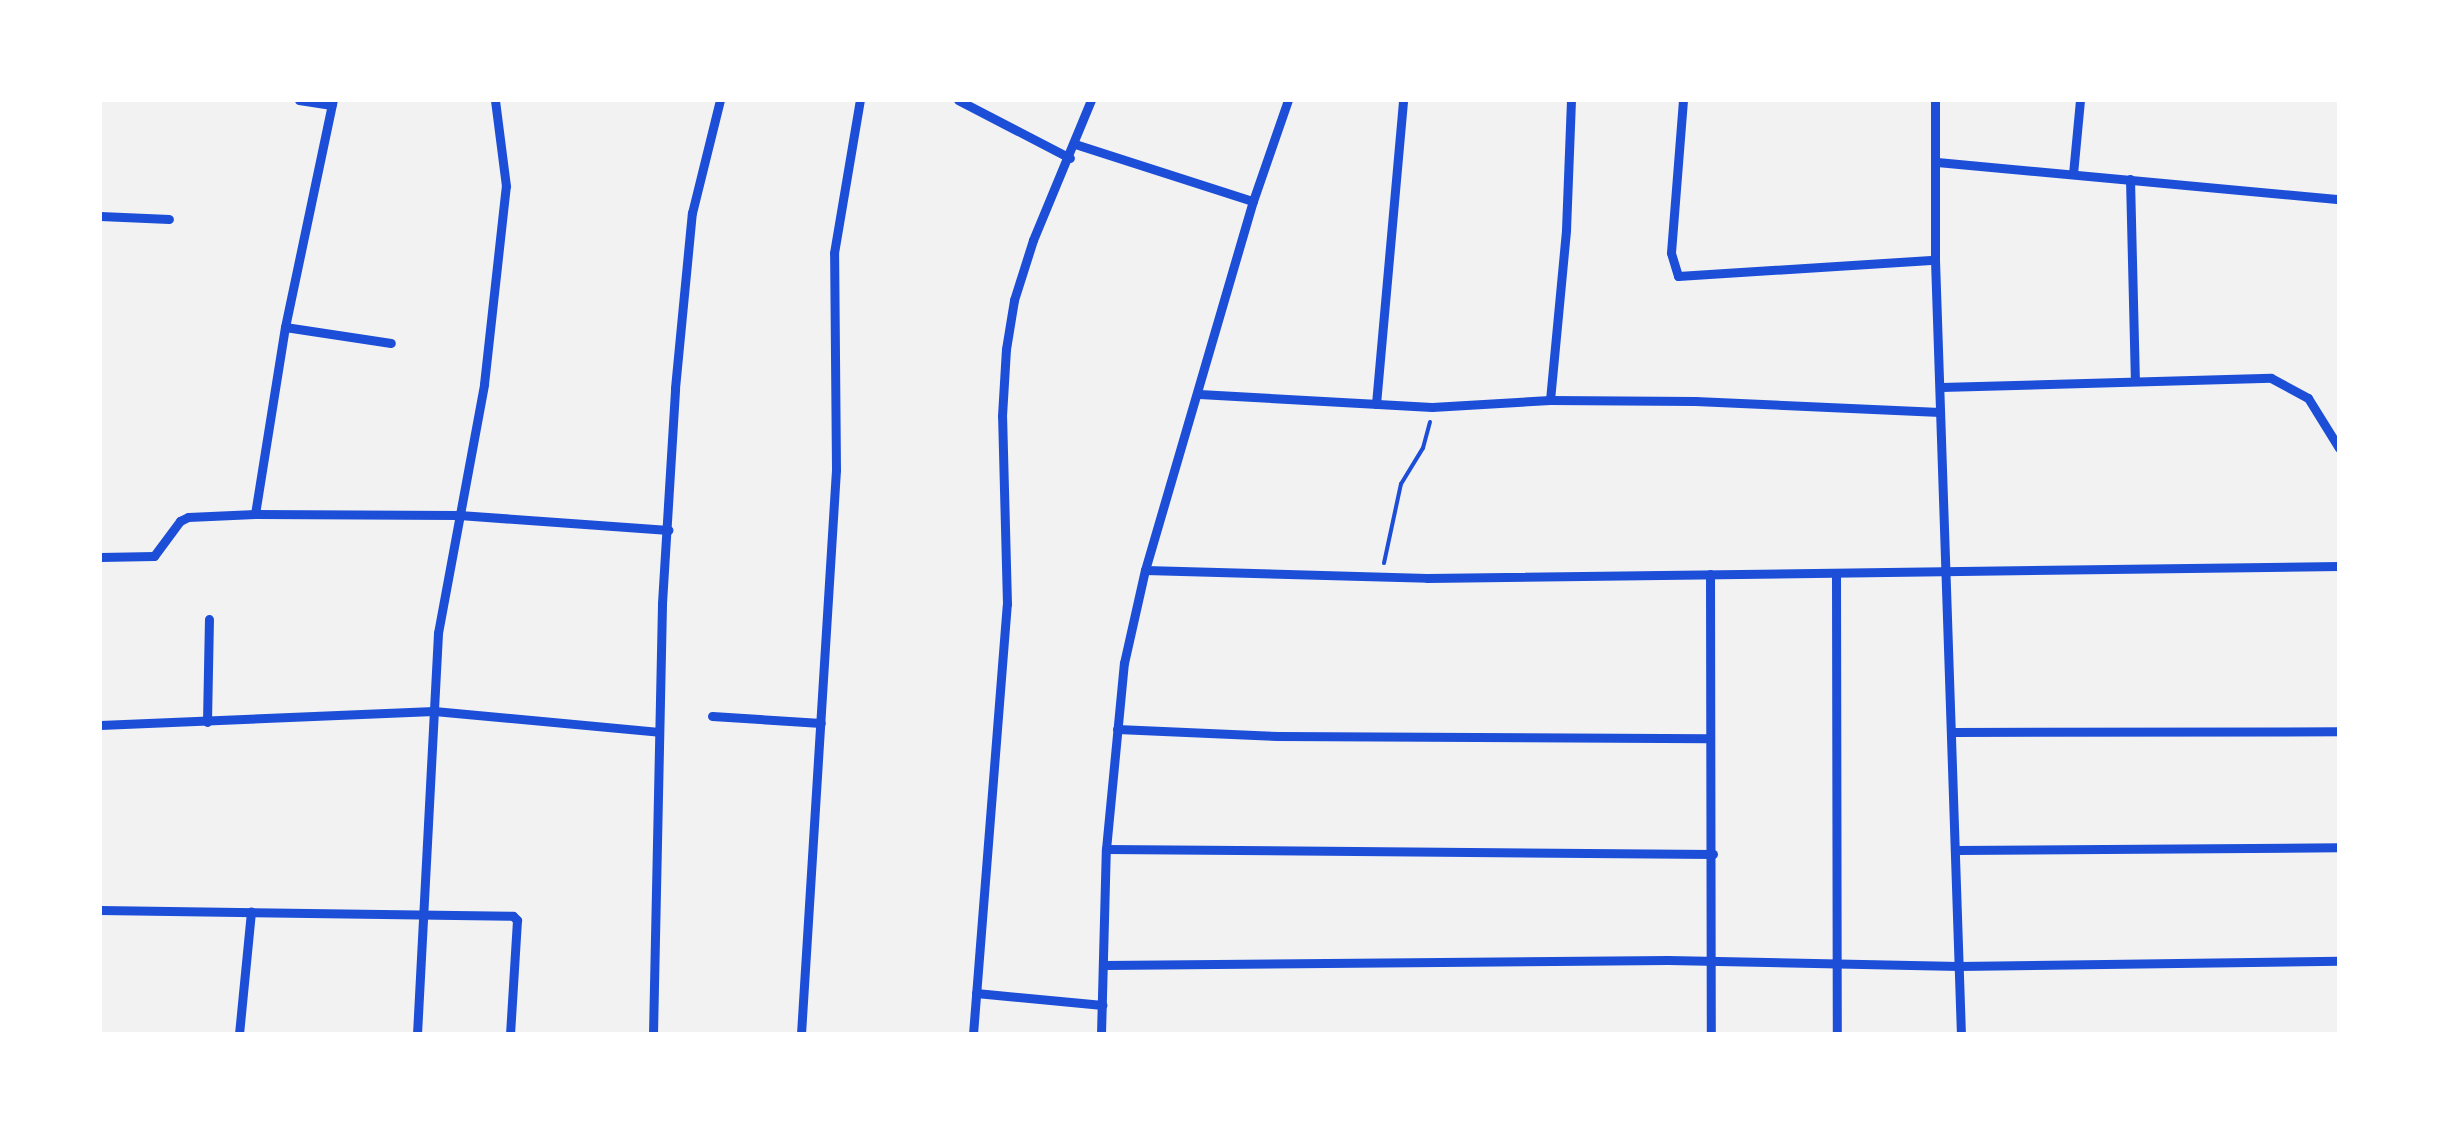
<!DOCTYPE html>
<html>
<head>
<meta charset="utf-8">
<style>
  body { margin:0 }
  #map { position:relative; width:2439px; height:1134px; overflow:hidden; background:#f2f2f2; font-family:"Crimson Pro",serif }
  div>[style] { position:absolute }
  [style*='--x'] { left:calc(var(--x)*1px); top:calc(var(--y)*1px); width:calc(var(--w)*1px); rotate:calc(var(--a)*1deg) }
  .path>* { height:4px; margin:-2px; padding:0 2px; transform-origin:2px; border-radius:2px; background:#1d4ed8 }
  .minor>* { height:9px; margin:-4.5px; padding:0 4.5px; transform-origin:4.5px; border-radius:4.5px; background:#1d4ed8 }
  span { translate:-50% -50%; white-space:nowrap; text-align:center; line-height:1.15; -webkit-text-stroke:10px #fff; paint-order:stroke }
  .frame { position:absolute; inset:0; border:102px solid #fff; pointer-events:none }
</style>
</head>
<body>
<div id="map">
  <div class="path">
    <div style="--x:1384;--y:563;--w:81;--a:-77.9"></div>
    <div style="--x:1401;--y:484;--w:42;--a:-58.6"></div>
    <div style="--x:1423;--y:448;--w:27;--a:-75"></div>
  </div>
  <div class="minor">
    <div style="--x:299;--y:100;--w:33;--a:9"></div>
    <div style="--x:958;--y:100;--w:126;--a:27.4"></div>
    <div style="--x:1683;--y:100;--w:153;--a:94.5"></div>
    <div style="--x:1671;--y:253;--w:24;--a:73"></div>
    <div style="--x:1678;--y:276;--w:257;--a:-3.6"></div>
    <div style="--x:1935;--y:100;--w:160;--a:90"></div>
    <div style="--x:1935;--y:260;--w:774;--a:88.08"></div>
    <div style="--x:1075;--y:144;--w:187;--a:17.8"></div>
    <div style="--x:1937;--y:162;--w:404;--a:5.3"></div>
    <div style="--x:2073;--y:174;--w:74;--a:-84.6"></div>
    <div style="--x:2130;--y:179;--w:200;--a:88.6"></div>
    <div style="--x:100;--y:216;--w:69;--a:2.5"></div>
    <div style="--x:285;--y:327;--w:107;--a:8.6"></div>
    <div style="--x:1941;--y:387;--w:330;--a:-1.6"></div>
    <div style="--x:2271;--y:378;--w:42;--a:28.4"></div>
    <div style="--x:2308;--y:398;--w:59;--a:58.2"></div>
    <div style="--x:1199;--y:394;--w:233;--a:3.2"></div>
    <div style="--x:1432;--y:407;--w:118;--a:-3.4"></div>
    <div style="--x:1550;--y:400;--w:145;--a:0.4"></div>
    <div style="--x:1695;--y:401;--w:245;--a:2.6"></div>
    <div style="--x:1550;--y:400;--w:171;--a:-84.6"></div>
    <div style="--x:1566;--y:230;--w:130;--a:-87.8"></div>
    <div style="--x:1376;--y:404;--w:305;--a:-84.9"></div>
    <div style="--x:255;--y:514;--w:204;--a:0.3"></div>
    <div style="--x:459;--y:515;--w:210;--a:4.1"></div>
    <div style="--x:100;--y:557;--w:54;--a:-1.1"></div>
    <div style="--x:154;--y:556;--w:44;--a:-53.4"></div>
    <div style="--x:180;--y:521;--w:9;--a:-27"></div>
    <div style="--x:188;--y:517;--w:67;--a:-2.6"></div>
    <div style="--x:255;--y:514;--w:189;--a:-80.9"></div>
    <div style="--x:285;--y:327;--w:232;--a:-78.1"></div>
    <div style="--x:1145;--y:570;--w:282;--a:1.6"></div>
    <div style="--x:1427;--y:578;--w:912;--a:-0.75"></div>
    <div style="--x:1710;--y:574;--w:460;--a:89.9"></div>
    <div style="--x:1836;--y:575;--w:459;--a:89.9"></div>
    <div style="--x:712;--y:716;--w:109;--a:3.7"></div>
    <div style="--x:207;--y:722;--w:103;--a:-88.9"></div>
    <div style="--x:100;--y:725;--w:334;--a:-2.4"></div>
    <div style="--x:434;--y:711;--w:226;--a:5.3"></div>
    <div style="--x:1117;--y:729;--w:161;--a:2.5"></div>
    <div style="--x:1278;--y:736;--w:431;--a:0.3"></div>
    <div style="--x:1953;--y:732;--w:386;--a:-0.1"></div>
    <div style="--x:1106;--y:849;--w:607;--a:0.47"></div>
    <div style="--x:1957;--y:850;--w:382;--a:-0.4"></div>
    <div style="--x:100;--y:910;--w:413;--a:0.8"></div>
    <div style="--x:513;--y:916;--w:6;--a:45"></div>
    <div style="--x:517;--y:920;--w:114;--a:93.5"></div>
    <div style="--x:1104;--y:965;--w:564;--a:-0.51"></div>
    <div style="--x:1668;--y:960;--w:291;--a:1.2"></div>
    <div style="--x:1959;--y:966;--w:380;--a:-0.8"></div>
    <div style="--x:976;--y:993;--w:127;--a:5.4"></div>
    <div style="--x:239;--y:1034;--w:123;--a:-84.4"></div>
    <div style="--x:417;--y:1034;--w:402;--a:-87"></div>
    <div style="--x:438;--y:633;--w:253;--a:-79.5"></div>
    <div style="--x:484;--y:384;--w:199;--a:-83.7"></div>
    <div style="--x:506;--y:186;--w:87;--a:-97.3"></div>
    <div style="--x:653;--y:1034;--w:431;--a:-88.8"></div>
    <div style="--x:662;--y:603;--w:215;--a:-86.5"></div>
    <div style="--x:675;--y:388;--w:176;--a:-84.5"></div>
    <div style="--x:692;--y:213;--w:116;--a:-76.1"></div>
    <div style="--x:801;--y:1034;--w:565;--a:-86.45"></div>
    <div style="--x:836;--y:470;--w:217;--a:-90.5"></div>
    <div style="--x:834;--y:253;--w:155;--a:-80.4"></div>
    <div style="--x:973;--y:1034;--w:431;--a:-85.5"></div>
    <div style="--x:1007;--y:604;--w:188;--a:-91.5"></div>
    <div style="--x:1002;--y:416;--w:67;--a:-86.6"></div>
    <div style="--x:1006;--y:349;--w:50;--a:-80.7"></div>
    <div style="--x:1014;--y:300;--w:63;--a:-72.4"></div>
    <div style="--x:1033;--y:240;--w:152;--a:-67.5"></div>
    <div style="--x:1101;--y:1034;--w:185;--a:-88.5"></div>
    <div style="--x:1106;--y:849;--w:187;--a:-84.5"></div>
    <div style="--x:1124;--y:663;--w:95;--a:-77.3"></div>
    <div style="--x:1145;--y:570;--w:384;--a:-73.7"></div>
    <div style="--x:1253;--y:201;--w:107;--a:-70.9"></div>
  </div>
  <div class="frame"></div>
</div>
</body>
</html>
